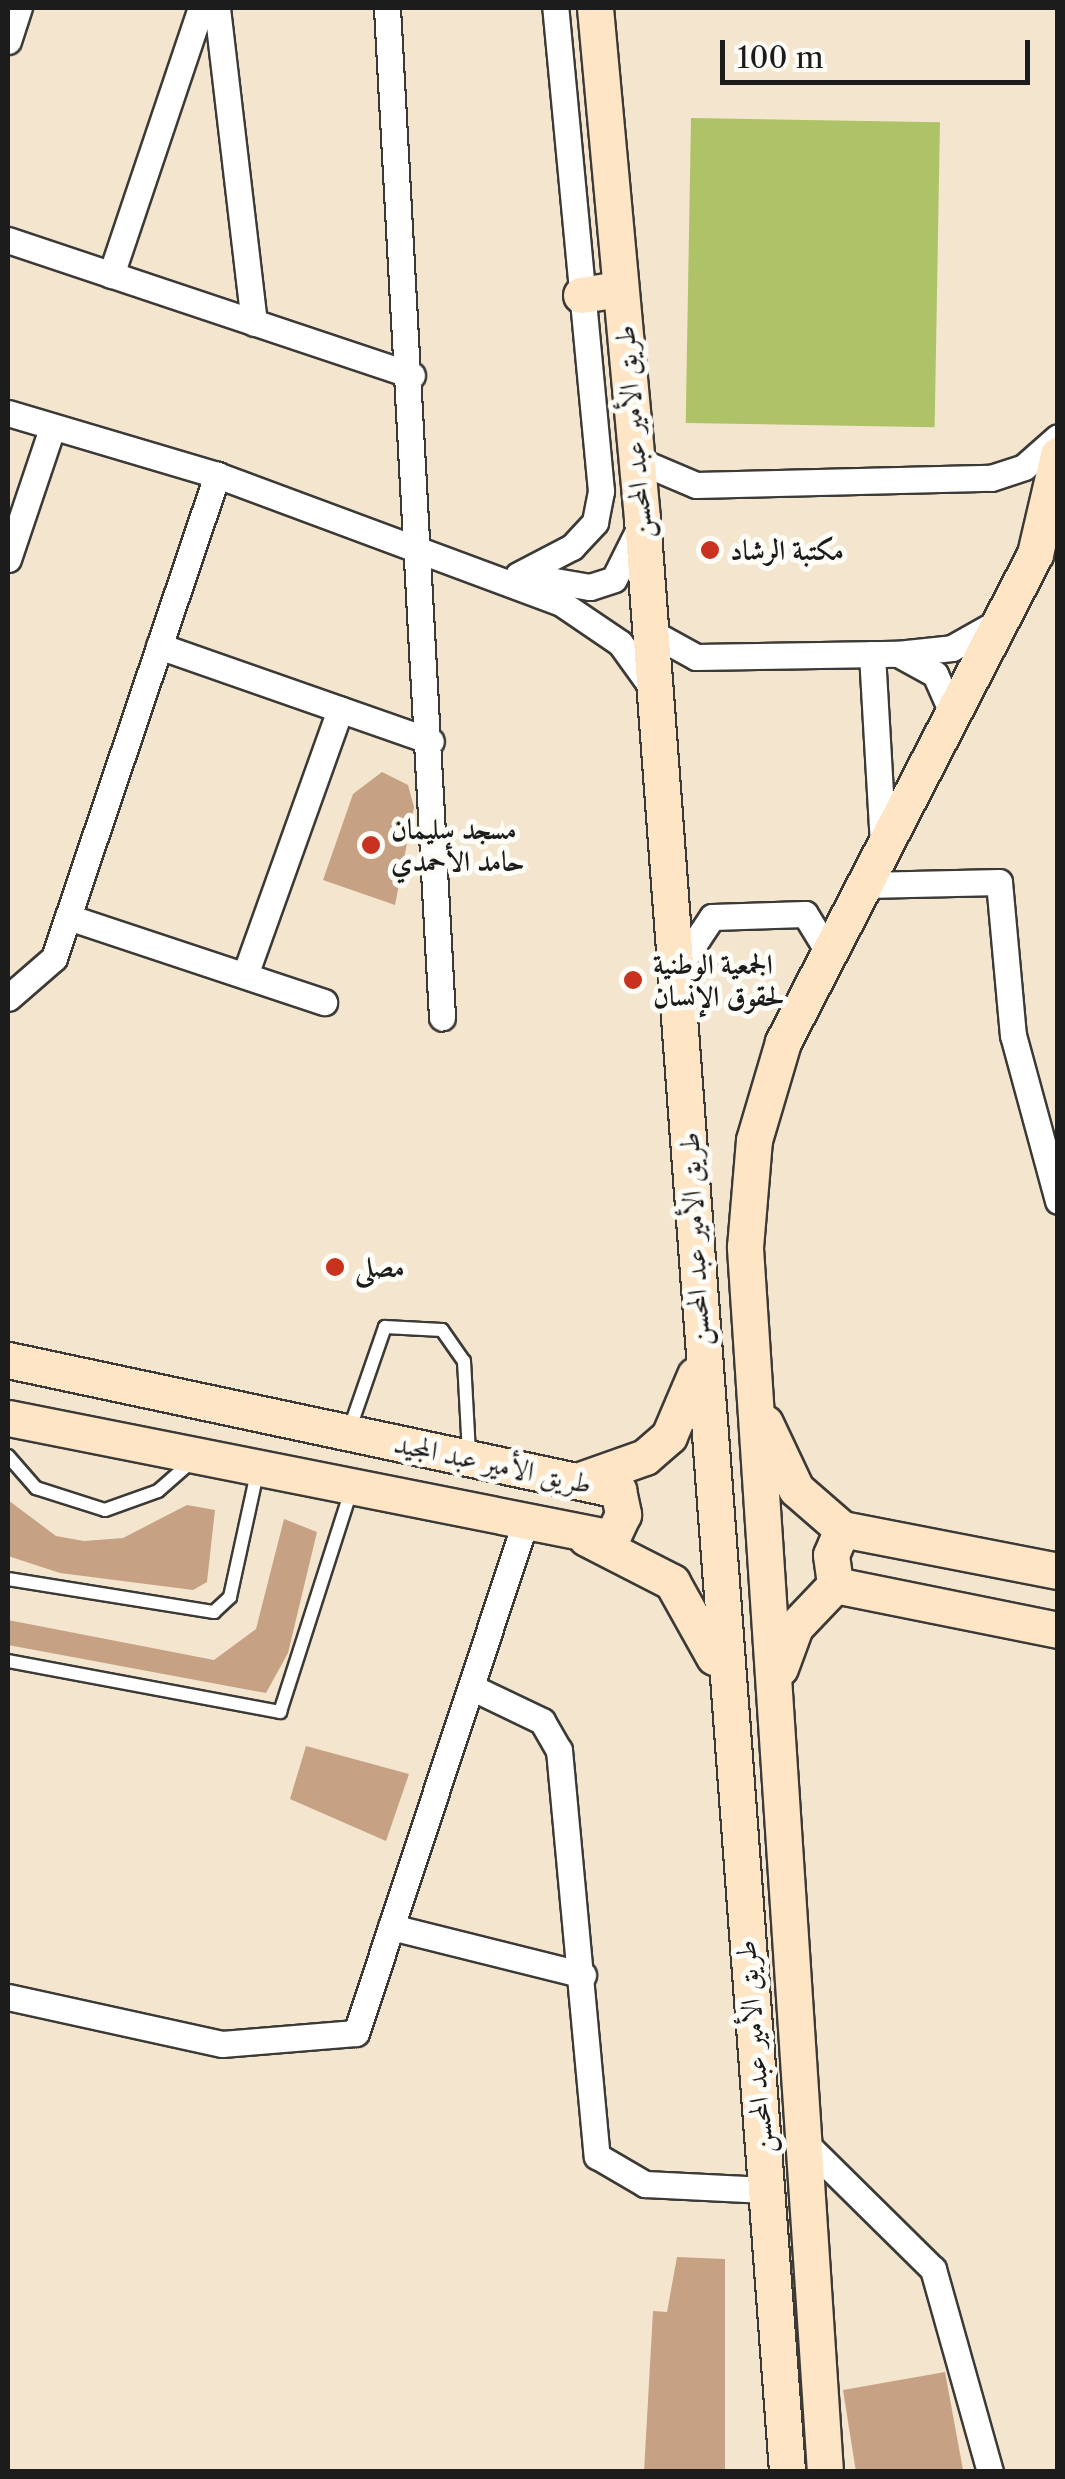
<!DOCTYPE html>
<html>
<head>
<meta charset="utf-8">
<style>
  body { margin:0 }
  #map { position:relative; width:1065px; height:2479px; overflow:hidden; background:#f4e6ce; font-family:"Libre Caslon Text",Amiri,serif }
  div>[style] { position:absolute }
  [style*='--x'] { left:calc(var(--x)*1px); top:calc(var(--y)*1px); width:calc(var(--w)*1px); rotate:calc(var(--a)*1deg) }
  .green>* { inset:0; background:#aec267; transform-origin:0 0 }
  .building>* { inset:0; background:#c7a183 }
  .roads { filter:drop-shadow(2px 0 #3c3a37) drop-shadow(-2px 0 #3c3a37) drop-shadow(0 2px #3c3a37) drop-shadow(0 -2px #3c3a37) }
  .lane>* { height:12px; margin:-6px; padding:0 6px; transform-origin:6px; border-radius:6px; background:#fff }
  .street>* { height:25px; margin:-12.5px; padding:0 12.5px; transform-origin:12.5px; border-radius:12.5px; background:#fff }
  .secondary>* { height:35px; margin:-17.5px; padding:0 17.5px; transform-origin:17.5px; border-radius:17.5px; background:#fde5c5 }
  .dots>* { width:28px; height:28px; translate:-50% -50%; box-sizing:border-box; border:5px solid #fdfcf7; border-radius:50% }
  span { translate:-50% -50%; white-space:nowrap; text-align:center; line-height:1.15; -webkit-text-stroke:10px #fdfcf7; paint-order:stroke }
  .street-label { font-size:28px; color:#1c1c1c }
  .poi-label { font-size:28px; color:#1c1c1c; font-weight:700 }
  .left { translate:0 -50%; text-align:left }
  .frame { position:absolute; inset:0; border:10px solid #1c1c1c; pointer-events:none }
  .scale { position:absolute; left:720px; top:40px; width:310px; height:45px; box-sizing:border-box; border:5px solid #1c1c1c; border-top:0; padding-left:12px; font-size:30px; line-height:35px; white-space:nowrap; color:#1c1c1c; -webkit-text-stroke:8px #fdfcf7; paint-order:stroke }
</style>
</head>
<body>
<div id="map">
  <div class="green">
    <div style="left:691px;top:118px;width:249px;height:305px;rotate:1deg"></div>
  </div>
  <div class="building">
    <div style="clip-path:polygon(382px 772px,408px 785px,414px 807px,395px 905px,323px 880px,353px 794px)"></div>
    <div style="clip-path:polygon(8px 1500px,56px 1536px,84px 1541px,123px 1538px,187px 1505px,215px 1510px,207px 1582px,193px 1590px,60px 1573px,8px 1556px)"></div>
    <div style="clip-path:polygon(284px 1519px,317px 1532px,288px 1653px,266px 1693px,8px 1645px,8px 1620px,214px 1660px,256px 1629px)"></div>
    <div style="clip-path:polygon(306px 1746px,409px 1774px,386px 1841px,290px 1799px)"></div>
    <div style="clip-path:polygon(677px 2257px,725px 2259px,725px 2472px,644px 2472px,653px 2311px,667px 2312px)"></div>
    <div style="clip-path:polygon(945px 2372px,963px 2470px,856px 2472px,843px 2390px)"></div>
  </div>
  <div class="roads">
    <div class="lane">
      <div style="--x:350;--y:1428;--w:107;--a:-70.9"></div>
      <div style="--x:385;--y:1327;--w:57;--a:3"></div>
      <div style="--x:442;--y:1330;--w:38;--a:55"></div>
      <div style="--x:464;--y:1361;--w:93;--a:86.9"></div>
      <div style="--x:8;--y:1456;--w:43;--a:48.8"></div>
      <div style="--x:36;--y:1488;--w:72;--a:17.7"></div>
      <div style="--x:105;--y:1510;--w:56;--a:-19.7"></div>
      <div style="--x:158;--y:1491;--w:44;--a:-41.3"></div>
      <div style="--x:8;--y:1579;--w:209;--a:9.1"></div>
      <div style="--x:214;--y:1612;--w:22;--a:-43"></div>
      <div style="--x:230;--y:1597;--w:131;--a:-77.7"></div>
      <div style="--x:8;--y:1661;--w:277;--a:10.6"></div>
      <div style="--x:280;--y:1712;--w:235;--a:-72.2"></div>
    </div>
    <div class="street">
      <div style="--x:217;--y:8;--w:317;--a:83.3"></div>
      <div style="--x:387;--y:8;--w:1011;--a:86.88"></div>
      <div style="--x:8;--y:41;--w:35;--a:-72"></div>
      <div style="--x:8;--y:240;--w:426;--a:18.5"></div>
      <div style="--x:111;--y:275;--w:282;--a:-71.4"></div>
      <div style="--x:8;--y:413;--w:218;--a:16.5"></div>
      <div style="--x:217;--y:475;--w:367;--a:20.4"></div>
      <div style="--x:561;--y:603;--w:71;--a:34.1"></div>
      <div style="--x:620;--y:643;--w:57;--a:54.3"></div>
      <div style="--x:637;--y:460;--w:64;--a:23"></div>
      <div style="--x:696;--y:485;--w:295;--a:-1.4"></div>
      <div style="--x:991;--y:478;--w:35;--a:-18"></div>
      <div style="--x:1024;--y:467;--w:45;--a:-41.4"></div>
      <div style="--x:8;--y:559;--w:138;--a:-71.4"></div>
      <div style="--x:518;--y:575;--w:61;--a:-27.4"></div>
      <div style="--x:572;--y:547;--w:34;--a:-47"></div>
      <div style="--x:595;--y:522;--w:32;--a:-79"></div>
      <div style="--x:601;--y:491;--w:485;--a:-95.4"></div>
      <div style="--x:526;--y:576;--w:65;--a:9.8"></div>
      <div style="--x:590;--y:587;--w:25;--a:-18"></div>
      <div style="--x:614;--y:579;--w:54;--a:-63.4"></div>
      <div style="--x:647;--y:630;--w:56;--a:28.9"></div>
      <div style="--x:696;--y:657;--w:201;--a:-0.9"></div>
      <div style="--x:897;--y:654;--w:55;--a:-6.2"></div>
      <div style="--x:952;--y:648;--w:55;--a:-29.4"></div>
      <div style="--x:159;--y:646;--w:288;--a:19.3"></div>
      <div style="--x:872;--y:654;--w:190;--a:86.7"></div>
      <div style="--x:902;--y:656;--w:38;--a:29"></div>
      <div style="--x:935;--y:674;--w:47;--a:66.2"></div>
      <div style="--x:867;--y:885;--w:132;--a:-1.3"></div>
      <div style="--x:999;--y:882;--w:154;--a:84.8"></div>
      <div style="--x:1013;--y:1035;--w:172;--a:74.8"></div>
      <div style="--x:68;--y:917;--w:270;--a:18.4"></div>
      <div style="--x:676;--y:971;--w:65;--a:-56.3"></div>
      <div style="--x:712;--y:917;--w:93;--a:-1.8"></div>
      <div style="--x:805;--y:914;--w:46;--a:58.4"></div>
      <div style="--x:245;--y:975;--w:282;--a:-70.3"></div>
      <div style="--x:8;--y:998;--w:61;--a:-41"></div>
      <div style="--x:54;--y:958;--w:510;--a:-71.35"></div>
      <div style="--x:471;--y:1687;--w:79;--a:25.6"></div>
      <div style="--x:542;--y:1721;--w:34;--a:60"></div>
      <div style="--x:559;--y:1750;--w:408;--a:84.7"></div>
      <div style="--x:597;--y:2156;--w:56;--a:30.3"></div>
      <div style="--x:645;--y:2184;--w:121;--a:2.8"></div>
      <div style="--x:391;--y:1927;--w:198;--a:14"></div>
      <div style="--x:8;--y:1997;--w:219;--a:12.4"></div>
      <div style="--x:222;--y:2044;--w:134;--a:-4.7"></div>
      <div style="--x:356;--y:2033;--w:537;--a:-71.67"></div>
      <div style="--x:804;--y:2142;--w:181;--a:44.6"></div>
      <div style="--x:933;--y:2269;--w:211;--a:74.3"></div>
    </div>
    <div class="secondary">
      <div style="--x:595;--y:8;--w:513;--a:84.74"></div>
      <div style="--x:642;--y:519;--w:1958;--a:85.75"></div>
      <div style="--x:581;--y:295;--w:39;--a:-9"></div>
      <div style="--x:8;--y:1360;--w:624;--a:12.03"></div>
      <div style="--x:618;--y:1490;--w:25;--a:78"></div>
      <div style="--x:623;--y:1514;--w:26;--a:115"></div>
      <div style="--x:612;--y:1538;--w:616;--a:-168.76"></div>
      <div style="--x:765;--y:1423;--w:73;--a:64.8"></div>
      <div style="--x:796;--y:1489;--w:61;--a:41"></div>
      <div style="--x:842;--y:1529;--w:220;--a:11"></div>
      <div style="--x:580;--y:1480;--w:69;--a:-19.5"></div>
      <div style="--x:645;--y:1457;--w:32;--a:-41"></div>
      <div style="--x:669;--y:1436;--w:66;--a:-66.9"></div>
      <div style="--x:842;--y:1529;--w:28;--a:113"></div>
      <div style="--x:831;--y:1555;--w:30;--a:82"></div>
      <div style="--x:835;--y:1585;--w:227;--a:11.4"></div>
      <div style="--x:586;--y:1538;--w:97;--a:27.1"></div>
      <div style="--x:672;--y:1582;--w:86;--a:60.8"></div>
      <div style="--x:780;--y:1668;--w:44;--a:-69.9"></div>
      <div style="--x:795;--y:1627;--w:58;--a:-46.4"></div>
      <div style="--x:825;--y:2472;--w:1228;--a:-93.74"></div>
      <div style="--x:745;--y:1247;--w:107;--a:-85.2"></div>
      <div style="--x:754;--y:1140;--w:102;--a:-73.5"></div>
      <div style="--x:783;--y:1042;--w:549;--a:-62.69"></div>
      <div style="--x:1035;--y:554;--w:102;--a:-76.9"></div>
    </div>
  </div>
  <div class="dots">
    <div style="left:710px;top:550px;background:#c8321e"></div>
    <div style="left:371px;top:845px;background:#c8321e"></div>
    <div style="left:633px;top:980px;background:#c8321e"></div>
    <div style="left:335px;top:1267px;background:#c8321e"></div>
  </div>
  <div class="street-label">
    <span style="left:633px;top:432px;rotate:-95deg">طريق الأمير عبد المحسن</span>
    <span style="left:694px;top:1239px;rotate:-93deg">طريق الأمير عبد المحسن</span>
    <span style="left:493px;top:1463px;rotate:12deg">طريق الأمير عبد المجيد</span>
    <span style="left:754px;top:2047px;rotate:-95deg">طريق الأمير عبد المحسن</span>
  </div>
  <div class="poi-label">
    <span class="left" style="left:730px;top:550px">مكتبة الرشاد</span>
    <span class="left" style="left:391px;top:845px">مسجد سليمان<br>حامد الأحمدي</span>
    <span class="left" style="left:653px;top:980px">الجمعية الوطنية<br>لحقوق الإنسان</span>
    <span class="left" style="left:355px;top:1267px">مصلى</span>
  </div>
  <div class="frame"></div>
  <div class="scale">100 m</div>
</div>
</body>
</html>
